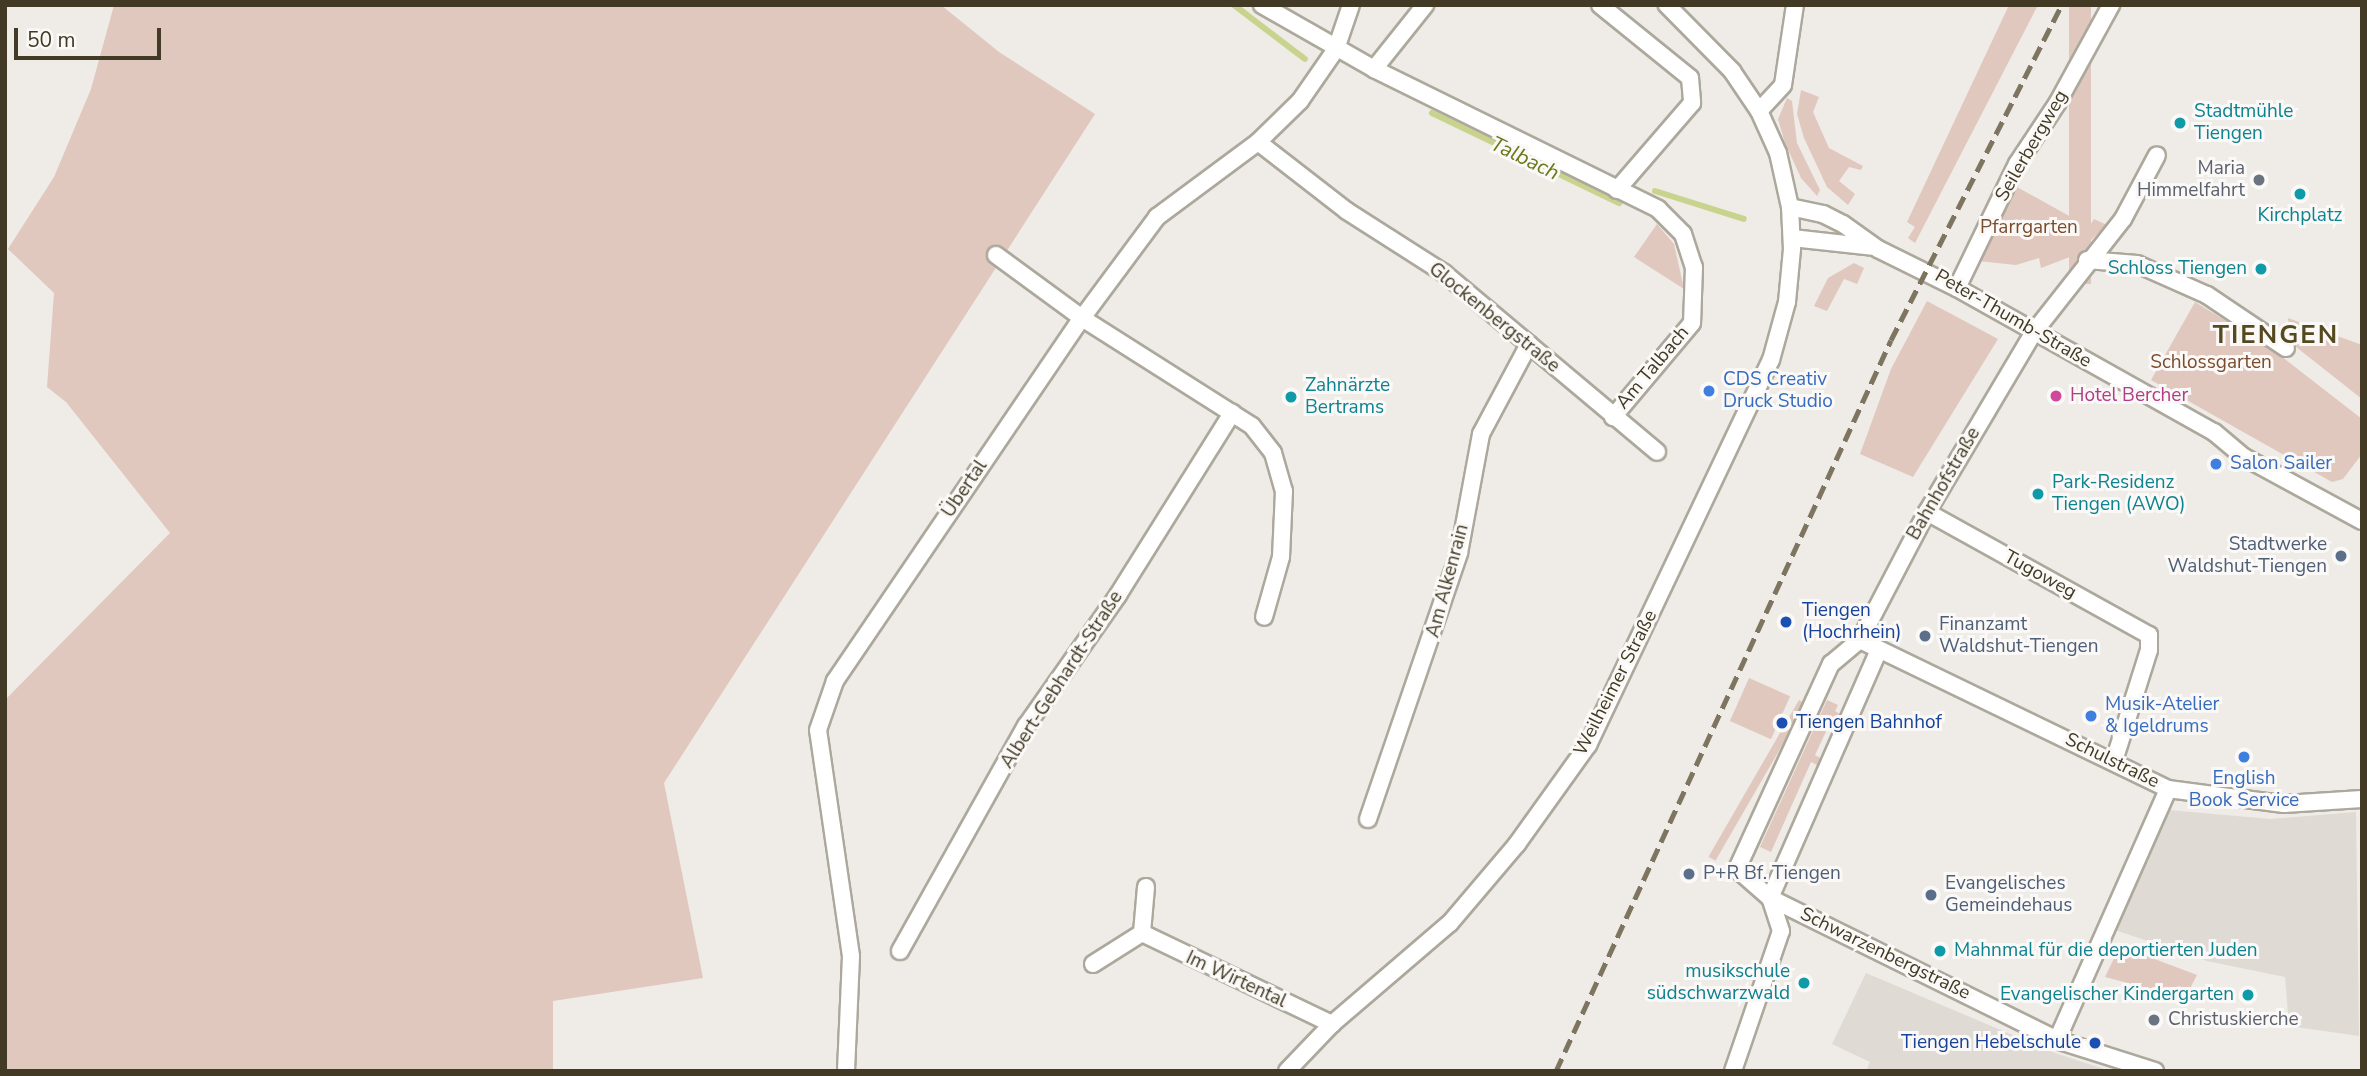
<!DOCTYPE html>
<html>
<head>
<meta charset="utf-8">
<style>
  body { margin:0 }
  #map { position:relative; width:2367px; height:1076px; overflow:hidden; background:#efebe6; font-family:"Nunito Sans",sans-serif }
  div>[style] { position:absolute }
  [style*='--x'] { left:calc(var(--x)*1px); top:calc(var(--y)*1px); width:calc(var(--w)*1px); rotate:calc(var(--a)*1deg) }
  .built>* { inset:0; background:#dfdad4 }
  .green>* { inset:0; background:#e0c8bf; transform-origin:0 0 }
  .stream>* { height:6px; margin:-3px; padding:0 3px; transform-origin:3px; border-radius:3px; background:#c8d48e }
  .roads { filter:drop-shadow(2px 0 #ada89c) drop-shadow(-2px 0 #ada89c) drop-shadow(0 2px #ada89c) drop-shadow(0 -2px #ada89c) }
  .minor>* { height:16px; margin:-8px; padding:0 8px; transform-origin:8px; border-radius:8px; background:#fff }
  .rail>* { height:5px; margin-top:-2.5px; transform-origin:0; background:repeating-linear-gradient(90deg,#7d755f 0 14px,transparent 0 21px) }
  .dots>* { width:19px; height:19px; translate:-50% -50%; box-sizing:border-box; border:4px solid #fbf9f7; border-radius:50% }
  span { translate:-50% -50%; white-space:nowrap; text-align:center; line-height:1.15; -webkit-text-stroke:6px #fbf9f7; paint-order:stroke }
  .culture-label { font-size:19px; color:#0d838f }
  .left { translate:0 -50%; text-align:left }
  .right { translate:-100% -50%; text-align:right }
  .street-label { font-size:19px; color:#423a24 }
  .worship-label { font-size:19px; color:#5b616d }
  .park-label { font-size:19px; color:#7a4c2d }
  .shop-label { font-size:19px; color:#366cbe }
  .hotel-label { font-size:19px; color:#b23c85 }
  .service-label { font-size:19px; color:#4e5e75 }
  .transit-label { font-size:19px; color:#164399 }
  .water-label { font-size:21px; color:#697a1b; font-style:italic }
  .district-label { font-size:26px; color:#55491f; font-weight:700; letter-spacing:2px }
  .frame { position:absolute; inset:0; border:7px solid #423a24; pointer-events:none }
  .scale { position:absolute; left:14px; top:28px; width:147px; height:32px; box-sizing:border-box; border:4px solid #423a24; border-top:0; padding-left:9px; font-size:21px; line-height:24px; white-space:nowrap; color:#423a24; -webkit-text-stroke:5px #fbf9f7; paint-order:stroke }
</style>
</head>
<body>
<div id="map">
  <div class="built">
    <div style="clip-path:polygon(2169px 810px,2270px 819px,2356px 812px,2359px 1036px,2289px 1026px,2285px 977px,2207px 961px,2112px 929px)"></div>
    <div style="clip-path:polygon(1866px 973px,2055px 1053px,2110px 1071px,1866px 1071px,1870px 1062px,1832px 1044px)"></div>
  </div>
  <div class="green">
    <div style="clip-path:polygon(114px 5px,941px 5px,999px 52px,1095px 114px,664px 783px,703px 978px,553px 1001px,553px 1071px,5px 1071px,5px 700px,170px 533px,66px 402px,47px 387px,54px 293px,8px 249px,54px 177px,91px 89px)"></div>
    <div style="clip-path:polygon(2009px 5px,2038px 5px,1915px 243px,1908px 238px,1915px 227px,1907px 222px)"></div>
    <div style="left:2069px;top:5px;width:22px;height:279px"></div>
    <div style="clip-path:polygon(1801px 90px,1819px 97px,1813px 112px,1829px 148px,1863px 166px,1861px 170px,1849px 167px,1839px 181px,1855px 194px,1848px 205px,1827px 187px,1804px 138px,1797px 114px)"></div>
    <div style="clip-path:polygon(1787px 98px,1792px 101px,1797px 143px,1820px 190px,1817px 196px,1801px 178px,1785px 143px,1778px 119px)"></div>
    <div style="clip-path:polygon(2017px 187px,2089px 227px,2094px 219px,2107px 225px,2075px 255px,2041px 268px,2039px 258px,2016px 265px,1978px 261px)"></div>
    <div style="clip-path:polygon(1657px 224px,1674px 244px,1684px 289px,1634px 257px)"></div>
    <div style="clip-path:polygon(1854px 263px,1864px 268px,1857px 284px,1844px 279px,1827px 311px,1814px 306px,1828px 278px)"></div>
    <div style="clip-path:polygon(1927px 301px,1998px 339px,1913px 477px,1860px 454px,1891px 369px)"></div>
    <div style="clip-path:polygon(2195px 302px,2272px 349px,2362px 419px,2362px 454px,2343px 479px,2332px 482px,2151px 380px)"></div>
    <div style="clip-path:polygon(2288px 318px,2362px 345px,2362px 399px,2291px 343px)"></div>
    <div style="left:1749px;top:678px;width:45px;height:47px;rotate:24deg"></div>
    <div style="left:1799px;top:700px;width:8px;height:181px;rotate:30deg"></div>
    <div style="clip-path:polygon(1827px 700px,1838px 705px,1835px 711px,1840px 714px,1836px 723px,1831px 721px,1815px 755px,1822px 759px,1819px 766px,1811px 762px,1771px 852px,1760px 847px)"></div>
    <div style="clip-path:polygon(2120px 946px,2197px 975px,2185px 998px,2105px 977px)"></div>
  </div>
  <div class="stream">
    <div style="--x:1234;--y:5;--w:89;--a:37.3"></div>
    <div style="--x:1432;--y:113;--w:208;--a:25.7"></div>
    <div style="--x:1655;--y:191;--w:93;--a:17.5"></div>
  </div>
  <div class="roads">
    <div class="minor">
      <div style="--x:1262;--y:5;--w:129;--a:29.7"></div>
      <div style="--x:1374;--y:69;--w:317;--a:26.2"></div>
      <div style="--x:1658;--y:209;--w:35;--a:45"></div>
      <div style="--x:1683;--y:234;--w:35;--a:72"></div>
      <div style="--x:1694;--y:267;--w:56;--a:92"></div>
      <div style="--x:1692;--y:323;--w:123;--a:130"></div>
      <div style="--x:1600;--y:5;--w:116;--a:39"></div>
      <div style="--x:1690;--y:78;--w:25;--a:85"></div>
      <div style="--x:1692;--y:103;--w:115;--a:130.8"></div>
      <div style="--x:1374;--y:69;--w:82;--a:-51.4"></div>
      <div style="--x:1759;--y:111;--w:35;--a:-47"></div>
      <div style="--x:1783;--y:85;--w:81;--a:-81.5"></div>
      <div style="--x:1258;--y:142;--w:113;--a:37.8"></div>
      <div style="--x:1347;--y:211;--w:115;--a:32.6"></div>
      <div style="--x:1444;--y:273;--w:278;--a:40"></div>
      <div style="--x:1790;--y:207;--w:34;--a:12"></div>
      <div style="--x:1823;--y:214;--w:22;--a:27"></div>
      <div style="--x:1843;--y:224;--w:43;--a:35.5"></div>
      <div style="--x:1878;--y:249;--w:88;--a:26.3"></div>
      <div style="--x:1957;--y:288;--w:295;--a:29.3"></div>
      <div style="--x:2214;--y:432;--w:39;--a:40"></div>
      <div style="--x:2244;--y:457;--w:134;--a:28.5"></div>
      <div style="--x:1792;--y:238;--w:81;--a:6.3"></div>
      <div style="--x:996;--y:255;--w:107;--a:36.2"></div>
      <div style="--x:1082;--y:318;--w:201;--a:32.4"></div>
      <div style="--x:1252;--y:426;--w:34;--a:52"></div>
      <div style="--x:1273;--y:453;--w:40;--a:74"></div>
      <div style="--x:1284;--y:491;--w:66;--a:92.6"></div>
      <div style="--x:1281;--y:557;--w:62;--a:105.8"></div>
      <div style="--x:2087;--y:260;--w:50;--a:4.6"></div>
      <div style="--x:2137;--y:264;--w:77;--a:23.9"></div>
      <div style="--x:2207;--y:295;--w:95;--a:33.9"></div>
      <div style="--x:1957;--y:288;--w:138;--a:-64.2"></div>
      <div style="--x:2017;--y:164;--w:74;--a:-56.5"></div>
      <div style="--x:2058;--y:102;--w:111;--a:-61.3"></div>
      <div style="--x:1927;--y:512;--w:254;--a:29"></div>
      <div style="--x:2149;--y:635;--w:15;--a:90"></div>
      <div style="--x:2149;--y:650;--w:116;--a:107.5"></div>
      <div style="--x:1860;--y:640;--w:342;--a:25.8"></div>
      <div style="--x:2168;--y:789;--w:117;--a:7.4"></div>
      <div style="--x:2284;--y:804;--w:78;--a:-3.7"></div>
      <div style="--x:1368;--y:819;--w:281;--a:-71.1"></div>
      <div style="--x:1459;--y:553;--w:121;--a:-79.5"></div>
      <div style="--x:1481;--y:434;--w:102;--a:-61.9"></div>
      <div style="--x:1146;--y:887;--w:46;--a:95"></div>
      <div style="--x:1142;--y:933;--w:211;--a:25.6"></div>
      <div style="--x:1770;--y:898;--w:320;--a:26.3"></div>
      <div style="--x:2057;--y:1040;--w:103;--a:17.6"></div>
      <div style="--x:1770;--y:898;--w:271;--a:-66.3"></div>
      <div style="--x:900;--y:951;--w:258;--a:-60.8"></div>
      <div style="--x:1026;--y:726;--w:160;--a:-54.9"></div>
      <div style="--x:1118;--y:595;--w:215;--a:-57.9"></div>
      <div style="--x:1093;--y:964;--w:58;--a:-32.3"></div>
      <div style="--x:2057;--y:1040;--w:274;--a:-66.1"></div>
      <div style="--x:846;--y:1071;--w:115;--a:-87.5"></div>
      <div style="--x:851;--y:956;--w:228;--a:-98.3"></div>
      <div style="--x:818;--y:730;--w:52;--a:-70.9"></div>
      <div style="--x:835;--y:681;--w:439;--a:-55.8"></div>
      <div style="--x:1082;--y:318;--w:126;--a:-53.4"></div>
      <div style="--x:1157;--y:217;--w:126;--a:-36.6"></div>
      <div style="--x:1258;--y:142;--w:59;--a:-44.3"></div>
      <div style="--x:1300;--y:101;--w:63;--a:-55.3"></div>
      <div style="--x:1336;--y:49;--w:46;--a:-71.2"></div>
      <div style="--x:1287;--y:1071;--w:65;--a:-46.2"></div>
      <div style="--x:1332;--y:1024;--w:155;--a:-40.6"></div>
      <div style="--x:1450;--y:923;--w:104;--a:-49.7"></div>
      <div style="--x:1517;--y:844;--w:122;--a:-54.4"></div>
      <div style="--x:1588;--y:745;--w:426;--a:-64.6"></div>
      <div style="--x:1771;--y:360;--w:60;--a:-74.6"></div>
      <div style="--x:1787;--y:302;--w:53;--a:-84.6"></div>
      <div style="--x:1792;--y:249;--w:42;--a:-92.7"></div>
      <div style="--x:1790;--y:207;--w:55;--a:-102.5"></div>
      <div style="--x:1778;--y:153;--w:46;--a:-114.3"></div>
      <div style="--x:1759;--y:111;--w:48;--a:-124"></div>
      <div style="--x:1732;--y:71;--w:93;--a:-134.6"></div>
      <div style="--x:1733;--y:1071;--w:148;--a:-71.1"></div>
      <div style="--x:1781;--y:931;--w:35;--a:-108"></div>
      <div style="--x:1770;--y:898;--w:44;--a:-138.7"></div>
      <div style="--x:1737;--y:869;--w:226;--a:-65.4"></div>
      <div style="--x:1831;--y:664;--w:38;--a:-40"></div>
      <div style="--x:1860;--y:640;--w:144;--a:-62.4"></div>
      <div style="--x:1927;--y:512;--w:209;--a:-59.3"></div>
      <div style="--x:2034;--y:332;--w:144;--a:-51.8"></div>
      <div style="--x:2123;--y:219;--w:72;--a:-62"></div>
    </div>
  </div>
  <div class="rail">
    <div style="--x:1556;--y:1071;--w:804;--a:-65.38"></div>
    <div style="--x:1891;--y:340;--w:376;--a:-63"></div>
  </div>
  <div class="dots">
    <div style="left:2180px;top:123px;background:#0f9aa8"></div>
    <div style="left:2259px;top:180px;background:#6b7280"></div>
    <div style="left:2300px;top:194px;background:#0f9aa8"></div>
    <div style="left:2261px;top:269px;background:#0f9aa8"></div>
    <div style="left:1709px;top:391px;background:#3f7fe0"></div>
    <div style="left:2056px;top:396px;background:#d1479c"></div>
    <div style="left:1291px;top:397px;background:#0f9aa8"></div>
    <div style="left:2216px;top:464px;background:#3f7fe0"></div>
    <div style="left:2038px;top:494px;background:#0f9aa8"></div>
    <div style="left:2341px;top:556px;background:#5c6f8a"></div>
    <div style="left:1786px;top:622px;background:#1a4fb4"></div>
    <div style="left:1925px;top:636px;background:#5c6f8a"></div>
    <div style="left:2091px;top:716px;background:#3f7fe0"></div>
    <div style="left:1782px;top:723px;background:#1a4fb4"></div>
    <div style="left:2244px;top:757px;background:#3f7fe0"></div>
    <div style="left:1689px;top:874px;background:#5c6f8a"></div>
    <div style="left:1931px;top:895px;background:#5c6f8a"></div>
    <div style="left:1940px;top:951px;background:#0f9aa8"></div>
    <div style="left:1804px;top:983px;background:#0f9aa8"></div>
    <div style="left:2248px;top:995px;background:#0f9aa8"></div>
    <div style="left:2154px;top:1020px;background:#6b7280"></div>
    <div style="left:2095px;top:1043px;background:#1a4fb4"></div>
  </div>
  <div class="culture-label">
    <span class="left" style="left:2194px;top:123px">Stadtmühle<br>Tiengen</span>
    <span style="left:2300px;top:216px">Kirchplatz</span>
    <span class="right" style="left:2247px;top:269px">Schloss Tiengen</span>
    <span class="left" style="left:1305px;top:397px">Zahnärzte<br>Bertrams</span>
    <span class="left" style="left:2052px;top:494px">Park-Residenz<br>Tiengen (AWO)</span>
    <span class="left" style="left:1954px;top:951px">Mahnmal für die deportierten Juden</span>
    <span class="right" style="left:1790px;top:983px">musikschule<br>südschwarzwald</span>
    <span class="right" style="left:2234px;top:995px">Evangelischer Kindergarten</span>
  </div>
  <div class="street-label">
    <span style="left:2032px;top:146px;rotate:-60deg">Seilerbergweg</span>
    <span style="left:1494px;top:318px;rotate:39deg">Glockenbergstraße</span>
    <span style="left:2013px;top:319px;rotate:30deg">Peter-Thumb-Straße</span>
    <span style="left:1653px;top:368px;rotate:-50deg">Am Talbach</span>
    <span style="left:1944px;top:484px;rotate:-60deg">Bahnhofstraße</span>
    <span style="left:965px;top:489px;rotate:-56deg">Übertal</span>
    <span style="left:2040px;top:575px;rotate:29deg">Tugoweg</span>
    <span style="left:1448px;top:581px;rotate:-75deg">Am Alkenrain</span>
    <span style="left:1062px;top:680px;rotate:-57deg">Albert-Gebhardt-Straße</span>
    <span style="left:1616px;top:683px;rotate:-63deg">Weilheimer Straße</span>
    <span style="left:2112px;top:761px;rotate:26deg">Schulstraße</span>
    <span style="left:1885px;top:954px;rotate:26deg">Schwarzenbergstraße</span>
    <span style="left:1236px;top:980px;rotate:25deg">Im Wirtental</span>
  </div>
  <div class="worship-label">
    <span class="right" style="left:2245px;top:180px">Maria<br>Himmelfahrt</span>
    <span class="left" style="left:2168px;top:1020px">Christuskierche</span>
  </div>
  <div class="park-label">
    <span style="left:2029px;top:228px">Pfarrgarten</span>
    <span style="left:2211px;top:363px">Schlossgarten</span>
  </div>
  <div class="shop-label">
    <span class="left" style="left:1723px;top:391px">CDS Creativ<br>Druck Studio</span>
    <span class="left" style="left:2230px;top:464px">Salon Sailer</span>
    <span class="left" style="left:2105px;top:716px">Musik-Atelier<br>&amp; Igeldrums</span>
    <span style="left:2244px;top:790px">English<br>Book Service</span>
  </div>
  <div class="hotel-label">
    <span class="left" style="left:2070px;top:396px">Hotel Bercher</span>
  </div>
  <div class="service-label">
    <span class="right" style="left:2327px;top:556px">Stadtwerke<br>Waldshut-Tiengen</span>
    <span class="left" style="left:1939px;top:636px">Finanzamt<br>Waldshut-Tiengen</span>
    <span class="left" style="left:1703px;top:874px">P+R Bf. Tiengen</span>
    <span class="left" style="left:1945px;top:895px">Evangelisches<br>Gemeindehaus</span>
  </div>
  <div class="transit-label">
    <span class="left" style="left:1802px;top:622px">Tiengen<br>(Hochrhein)</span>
    <span class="left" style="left:1796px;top:723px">Tiengen Bahnhof</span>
    <span class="right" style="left:2081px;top:1043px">Tiengen Hebelschule</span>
  </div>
  <div class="water-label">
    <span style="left:1525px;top:158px;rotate:26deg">Talbach</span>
  </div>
  <div class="district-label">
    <span style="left:2276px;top:335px">TIENGEN</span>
  </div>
  <div class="frame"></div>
  <div class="scale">50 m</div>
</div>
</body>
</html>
